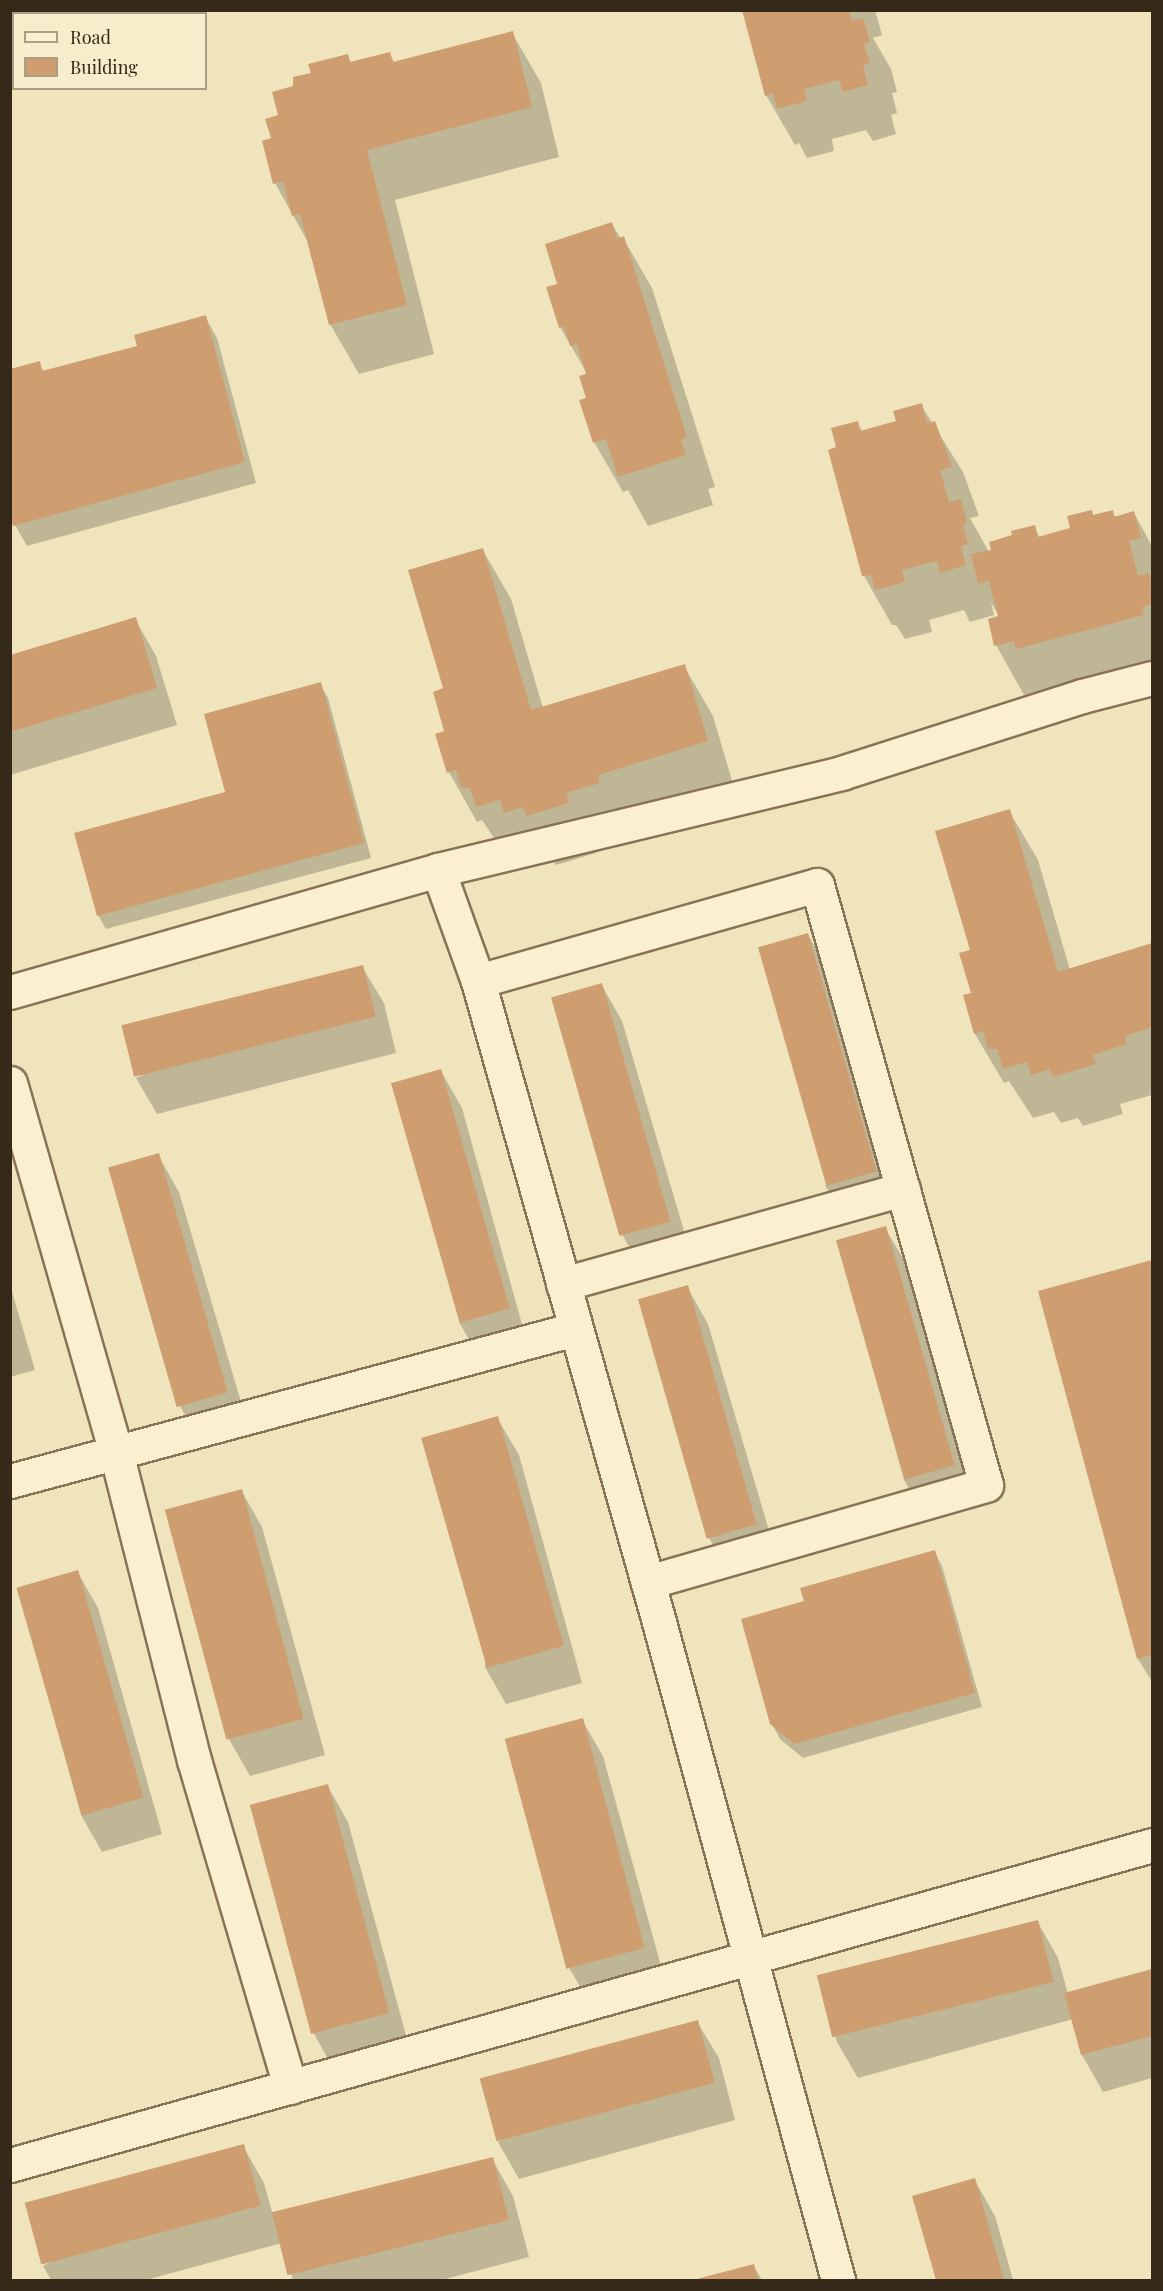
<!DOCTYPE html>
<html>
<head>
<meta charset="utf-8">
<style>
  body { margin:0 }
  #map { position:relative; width:1163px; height:2291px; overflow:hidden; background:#efe4bc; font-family:"Playfair Display",serif }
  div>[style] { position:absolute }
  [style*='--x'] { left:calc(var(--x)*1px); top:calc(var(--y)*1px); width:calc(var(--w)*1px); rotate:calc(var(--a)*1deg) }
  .shadow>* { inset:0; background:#0003 }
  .building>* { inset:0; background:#cf9e70; transform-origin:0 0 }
  .roads { filter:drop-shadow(2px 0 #877355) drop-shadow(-2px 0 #877355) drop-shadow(0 2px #877355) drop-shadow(0 -2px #877355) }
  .street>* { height:33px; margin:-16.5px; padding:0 16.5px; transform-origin:16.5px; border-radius:16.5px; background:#faf0cf }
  span { translate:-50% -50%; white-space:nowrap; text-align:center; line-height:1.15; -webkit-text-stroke:4.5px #f6edcb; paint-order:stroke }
  .frame { position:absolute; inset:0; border:12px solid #35291a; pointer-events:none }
  .legend { position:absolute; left:12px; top:12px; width:195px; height:78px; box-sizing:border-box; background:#f6edcb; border:2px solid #a99f84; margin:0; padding:8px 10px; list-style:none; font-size:18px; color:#35291a }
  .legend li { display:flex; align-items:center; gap:12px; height:30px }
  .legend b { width:30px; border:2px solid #a99f84 }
</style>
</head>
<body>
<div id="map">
  <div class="shadow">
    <div style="clip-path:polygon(10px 10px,42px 10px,43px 14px,14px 14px,14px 66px,10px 66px)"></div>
    <div style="clip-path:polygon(743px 10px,875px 10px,882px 35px,873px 38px,891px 69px,897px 92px,892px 93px,897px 113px,891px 115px,896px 134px,873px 141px,866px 130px,832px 139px,834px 151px,807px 158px,799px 143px,795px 145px,766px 95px)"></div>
    <div style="clip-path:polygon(512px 33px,541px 83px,559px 157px,395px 200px,434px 354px,359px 374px,330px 324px,309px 244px,275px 183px,273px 139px,280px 117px,294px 87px,347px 55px,351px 63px,389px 54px,395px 63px)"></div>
    <div style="clip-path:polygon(612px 224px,621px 239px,623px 238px,652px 288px,715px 487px,708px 489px,713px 505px,648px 526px,628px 490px,623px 492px,594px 442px,588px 375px,560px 327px,559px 285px)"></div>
    <div style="clip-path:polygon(205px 317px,217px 338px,256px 483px,27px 546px,15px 525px,39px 363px,44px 372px,138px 347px)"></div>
    <div style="clip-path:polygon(921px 405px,963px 472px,979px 516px,970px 518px,989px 552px,1034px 527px,1040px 538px,1072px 529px,1091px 512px,1094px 517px,1112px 512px,1116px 518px,1134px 513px,1152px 546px,1152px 670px,1046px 698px,1042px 690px,1024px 695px,996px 645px,1000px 617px,991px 603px,994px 615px,970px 622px,964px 610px,929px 620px,932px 632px,905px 639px,896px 625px,892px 625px,864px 576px,830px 451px,838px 448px,857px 422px,863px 432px,898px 422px)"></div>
    <div style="clip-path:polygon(482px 549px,511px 599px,543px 708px,684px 666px,713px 716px,735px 791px,593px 843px,596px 853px,556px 865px,551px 857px,506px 856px,482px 820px,477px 822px,449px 772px,445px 689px)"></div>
    <div style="clip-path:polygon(135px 619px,156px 656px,177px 725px,10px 775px,10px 657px)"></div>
    <div style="clip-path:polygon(320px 684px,328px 698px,371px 858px,106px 929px,98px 915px,227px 793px)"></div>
    <div style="clip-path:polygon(1009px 811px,1038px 860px,1070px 970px,1152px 945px,1152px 1095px,1120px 1104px,1123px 1114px,1083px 1126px,1078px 1118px,1061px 1123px,1054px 1112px,1033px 1118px,1009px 1081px,1004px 1083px,975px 1034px,965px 996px,973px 994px,972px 951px)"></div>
    <div style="clip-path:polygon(808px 935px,829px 971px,895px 1209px,848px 1223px,826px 1187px)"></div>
    <div style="clip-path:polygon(362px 967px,384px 1003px,396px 1053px,157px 1114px,136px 1078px)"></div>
    <div style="clip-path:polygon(601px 984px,622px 1021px,692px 1258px,644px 1272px,623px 1236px)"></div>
    <div style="clip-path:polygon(441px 1071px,462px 1108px,528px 1346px,480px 1359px,459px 1322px)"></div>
    <div style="clip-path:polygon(158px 1155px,179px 1192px,249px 1429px,201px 1443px,180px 1406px)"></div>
    <div style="clip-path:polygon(885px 1228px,907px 1265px,973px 1503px,925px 1517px,904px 1480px,838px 1242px)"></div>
    <div style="clip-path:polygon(1152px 1262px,1152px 1680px,1151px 1680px,1138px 1659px,1040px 1292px)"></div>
    <div style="clip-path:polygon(10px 1285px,35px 1370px,10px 1377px)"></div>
    <div style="clip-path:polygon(687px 1287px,708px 1324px,778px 1561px,731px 1575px,709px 1538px)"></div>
    <div style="clip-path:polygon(497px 1418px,519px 1455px,582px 1683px,506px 1704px,485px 1667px)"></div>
    <div style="clip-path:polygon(241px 1490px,262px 1527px,325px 1755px,250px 1776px,229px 1739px)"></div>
    <div style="clip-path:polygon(934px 1551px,942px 1566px,982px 1707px,803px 1758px,780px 1739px,772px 1724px,806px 1602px)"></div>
    <div style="clip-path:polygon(77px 1571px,98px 1608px,162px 1834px,102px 1852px,81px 1815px,18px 1588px)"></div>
    <div style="clip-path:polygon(582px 1720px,603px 1756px,666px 1984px,591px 2005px,569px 1968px)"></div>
    <div style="clip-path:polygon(327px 1785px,348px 1822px,410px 2050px,335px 2071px,314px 2034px)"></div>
    <div style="clip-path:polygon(1037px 1921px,1058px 1958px,1068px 1994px,1152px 1970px,1152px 2078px,1103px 2092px,1082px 2055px,1073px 2019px,858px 2078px,837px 2042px,820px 1981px)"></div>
    <div style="clip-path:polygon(697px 2022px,719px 2058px,735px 2120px,519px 2179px,498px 2142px)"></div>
    <div style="clip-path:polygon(243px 2146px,264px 2183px,274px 2219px,492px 2159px,513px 2196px,529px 2257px,442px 2280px,293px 2280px,282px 2243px,146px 2280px,51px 2280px,43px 2266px)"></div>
    <div style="clip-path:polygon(974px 2179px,995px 2216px,1013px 2280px,938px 2280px,914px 2197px)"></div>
    <div style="clip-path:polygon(753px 2265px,762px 2280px,696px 2280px)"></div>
  </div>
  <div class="building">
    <div style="clip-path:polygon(742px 10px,849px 10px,852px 21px,863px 18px,870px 42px,864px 44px,870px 63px,863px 65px,868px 85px,843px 92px,839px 80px,804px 89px,807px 101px,777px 109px,773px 93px,765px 96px)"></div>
    <div style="clip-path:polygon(513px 31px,532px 107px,367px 150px,407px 305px,329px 325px,300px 214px,292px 216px,283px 181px,273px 184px,262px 141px,271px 138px,265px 119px,278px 115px,272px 92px,293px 86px,293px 77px,311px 73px,308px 64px,348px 54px,350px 62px,390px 52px,393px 62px)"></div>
    <div style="clip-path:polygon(612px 222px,617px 239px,624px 236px,687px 437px,681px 440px,686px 455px,618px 477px,606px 439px,593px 443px,579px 400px,586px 398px,579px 376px,586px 374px,577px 344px,570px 346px,564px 326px,559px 328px,546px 287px,557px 284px,545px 244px)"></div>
    <div style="clip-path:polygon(206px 315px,245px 462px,13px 526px,10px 516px,10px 369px,40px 361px,42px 371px,137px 346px,134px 335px)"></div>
    <div style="clip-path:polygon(922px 403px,927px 423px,935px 421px,952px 467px,940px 470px,949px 502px,961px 499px,967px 523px,963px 525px,968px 544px,961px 546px,966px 565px,940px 573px,937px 561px,902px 570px,905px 582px,875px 590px,871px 575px,862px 576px,828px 450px,836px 447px,831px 428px,858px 421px,860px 431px,896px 421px,893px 411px)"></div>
    <div style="clip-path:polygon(1092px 510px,1093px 515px,1113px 510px,1114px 517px,1134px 511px,1141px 538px,1129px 541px,1138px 576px,1150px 573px,1152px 604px,1142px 607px,1144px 615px,1016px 649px,1014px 641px,994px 646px,988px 619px,998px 616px,989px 581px,978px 584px,971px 554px,991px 550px,989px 542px,1012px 535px,1011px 531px,1035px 525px,1038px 537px,1070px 528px,1067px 516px)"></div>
    <div style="clip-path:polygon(483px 548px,531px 710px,685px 664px,708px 741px,598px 775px,600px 783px,566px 793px,569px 803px,526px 816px,523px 807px,504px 813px,500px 800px,476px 807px,470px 788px,461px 787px,456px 770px,447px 773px,435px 734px,444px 731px,433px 692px,443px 688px,408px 570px)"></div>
    <div style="clip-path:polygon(136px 617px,157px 688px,10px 732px,10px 655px)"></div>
    <div style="clip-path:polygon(321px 682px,364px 843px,97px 916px,74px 833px,225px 792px,204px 714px)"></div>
    <div style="clip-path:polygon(1010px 809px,1058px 972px,1152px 943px,1152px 1027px,1125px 1036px,1127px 1044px,1093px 1055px,1096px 1064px,1053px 1077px,1050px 1069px,1031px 1075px,1027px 1062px,1003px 1069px,997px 1049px,988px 1049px,983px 1031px,974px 1034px,963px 995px,971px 993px,959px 953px,970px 950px,935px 831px)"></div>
    <div style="left:808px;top:933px;width:248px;height:52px;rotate:74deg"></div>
    <div style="left:363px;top:965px;width:53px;height:249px;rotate:76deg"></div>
    <div style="left:602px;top:983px;width:248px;height:53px;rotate:74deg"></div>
    <div style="left:441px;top:1069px;width:249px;height:52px;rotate:74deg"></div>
    <div style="left:159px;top:1153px;width:249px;height:53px;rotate:74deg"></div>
    <div style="left:886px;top:1226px;width:249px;height:52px;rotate:74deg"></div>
    <div style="clip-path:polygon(1152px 1260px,1152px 1655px,1137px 1659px,1038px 1291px)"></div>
    <div style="left:688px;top:1285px;width:249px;height:52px;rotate:74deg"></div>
    <div style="left:498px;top:1416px;width:239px;height:80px;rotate:74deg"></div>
    <div style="left:242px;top:1489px;width:238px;height:80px;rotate:75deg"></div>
    <div style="clip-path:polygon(935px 1550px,975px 1693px,794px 1744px,770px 1724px,741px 1619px,804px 1601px,800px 1588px)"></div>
    <div style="left:78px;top:1570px;width:237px;height:64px;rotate:74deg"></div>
    <div style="left:583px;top:1718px;width:238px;height:81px;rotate:75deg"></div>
    <div style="left:328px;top:1784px;width:237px;height:81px;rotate:75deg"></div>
    <div style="left:1038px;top:1920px;width:64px;height:228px;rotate:76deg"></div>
    <div style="clip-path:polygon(1152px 1969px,1152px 2036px,1081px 2055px,1064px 1993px)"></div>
    <div style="left:698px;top:2020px;width:65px;height:226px;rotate:75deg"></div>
    <div style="left:244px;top:2144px;width:64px;height:227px;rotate:75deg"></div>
    <div style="left:493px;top:2157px;width:65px;height:228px;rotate:76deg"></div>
    <div style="clip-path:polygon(975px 2178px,1004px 2280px,936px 2280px,912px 2196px)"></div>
    <div style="clip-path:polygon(754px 2264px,758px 2280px,693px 2280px)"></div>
  </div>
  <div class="roads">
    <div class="street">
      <div style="--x:438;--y:870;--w:118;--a:70.2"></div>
      <div style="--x:478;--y:981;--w:666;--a:74.23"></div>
      <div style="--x:659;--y:1622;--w:682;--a:74.78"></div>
      <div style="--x:478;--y:981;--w:352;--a:-15.8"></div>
      <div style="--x:817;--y:885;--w:623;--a:74.27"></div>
      <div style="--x:986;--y:1485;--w:352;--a:164"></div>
      <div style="--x:10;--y:992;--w:445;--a:-15.9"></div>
      <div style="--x:438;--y:870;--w:415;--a:-13.5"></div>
      <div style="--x:841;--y:773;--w:253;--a:-17.7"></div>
      <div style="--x:1082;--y:696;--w:72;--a:-14.4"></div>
      <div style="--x:10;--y:1083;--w:384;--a:74"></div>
      <div style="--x:116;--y:1452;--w:318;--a:75.8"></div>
      <div style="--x:194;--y:1760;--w:341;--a:73.6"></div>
      <div style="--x:563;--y:1284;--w:353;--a:-15.6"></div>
      <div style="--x:10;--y:1481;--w:585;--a:-15.06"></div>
      <div style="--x:10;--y:2165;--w:1186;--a:-15.65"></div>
    </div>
  </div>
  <div class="frame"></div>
  <ul class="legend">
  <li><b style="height:8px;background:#faf0cf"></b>Road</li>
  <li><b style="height:16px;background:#cf9e70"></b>Building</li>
  </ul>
</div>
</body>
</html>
